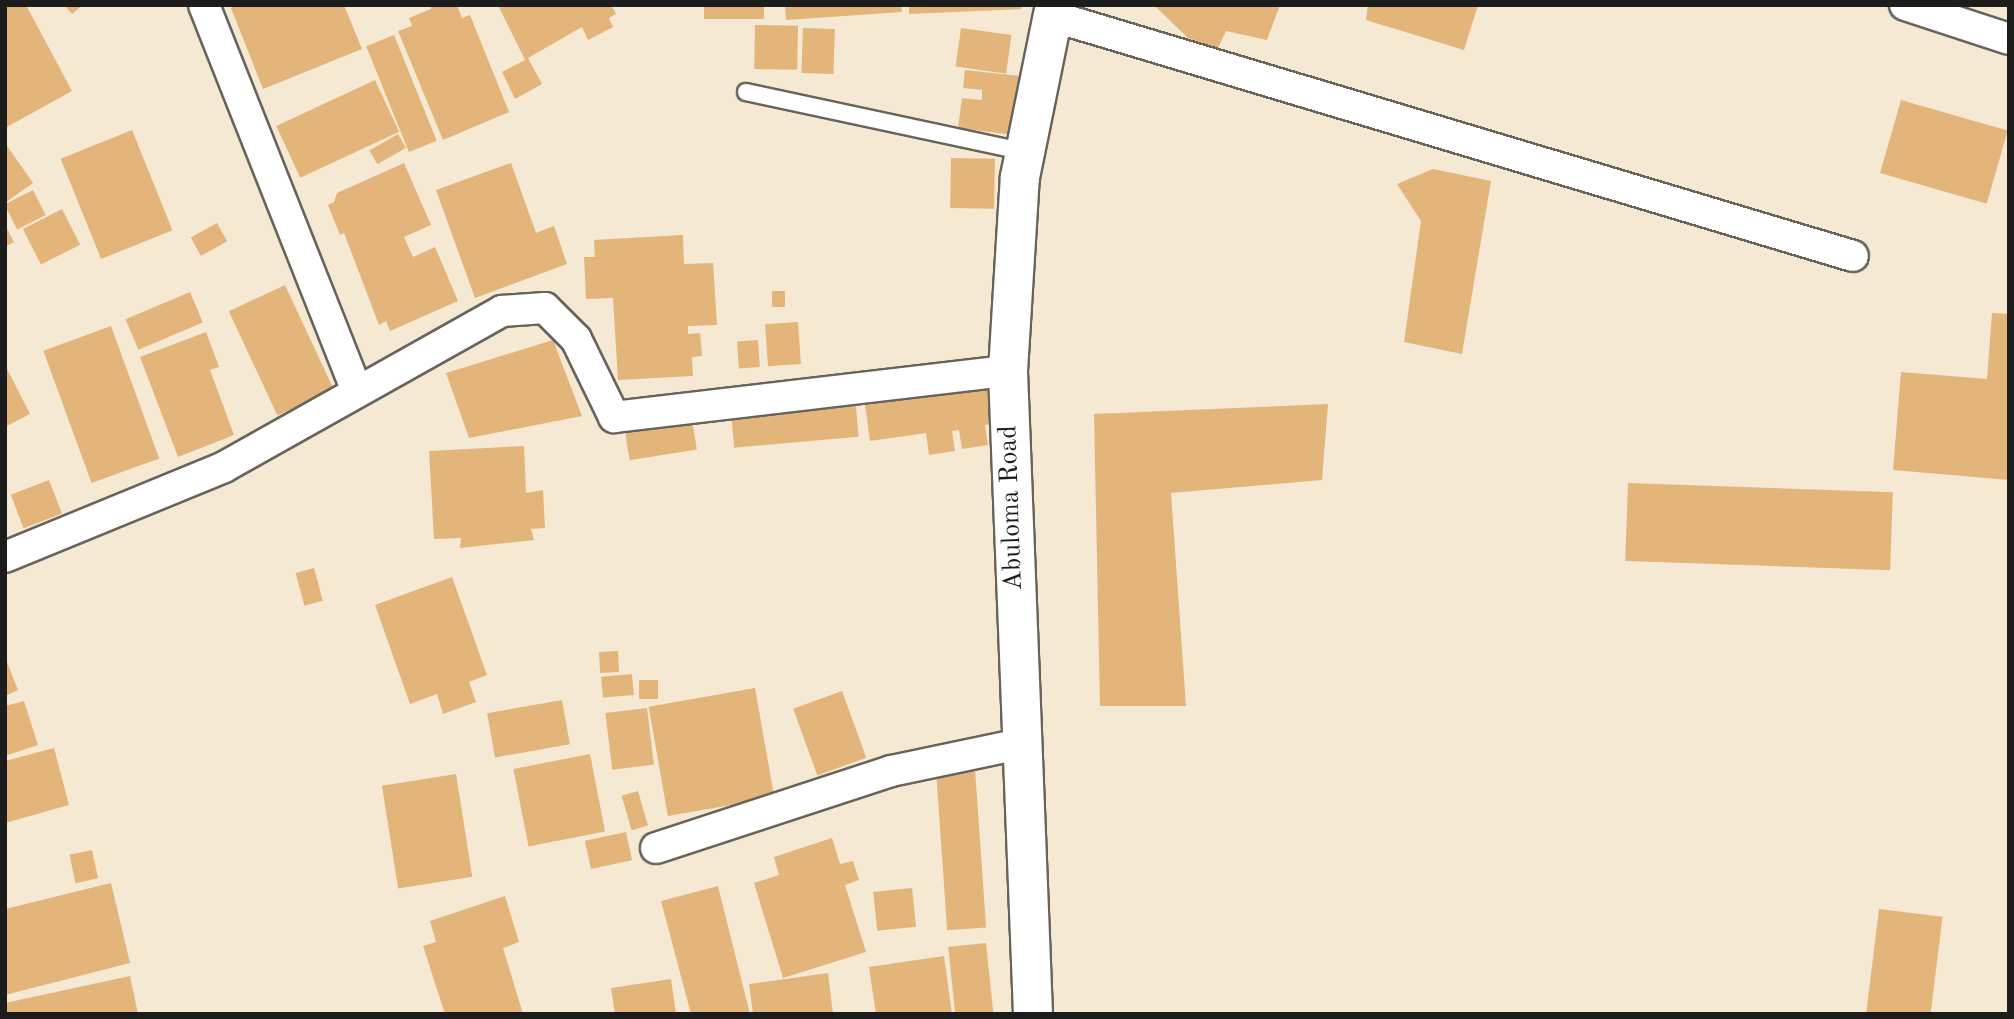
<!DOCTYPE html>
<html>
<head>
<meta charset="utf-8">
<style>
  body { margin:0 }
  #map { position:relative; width:2014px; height:1019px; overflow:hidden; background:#f5e9d4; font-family:"Old Standard TT",serif }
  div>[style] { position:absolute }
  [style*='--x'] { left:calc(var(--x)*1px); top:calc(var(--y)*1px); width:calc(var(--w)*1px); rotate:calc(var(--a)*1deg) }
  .building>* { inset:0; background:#e3b57b; transform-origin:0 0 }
  .roads { filter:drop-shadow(2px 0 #68645c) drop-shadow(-2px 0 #68645c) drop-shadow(0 2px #68645c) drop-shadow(0 -2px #68645c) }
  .lane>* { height:16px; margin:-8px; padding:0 8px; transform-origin:8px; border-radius:8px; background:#fff }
  .street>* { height:30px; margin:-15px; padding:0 15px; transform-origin:15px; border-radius:15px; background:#fff }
  .secondary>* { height:38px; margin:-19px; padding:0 19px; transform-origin:19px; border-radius:19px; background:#fff }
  span { translate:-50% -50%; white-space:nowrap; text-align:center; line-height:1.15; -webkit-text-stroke:6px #fff; paint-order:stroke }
  .street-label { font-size:26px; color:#1c1c1c }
  .frame { position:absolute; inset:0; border:7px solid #1c1c1c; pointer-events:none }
</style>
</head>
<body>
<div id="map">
  <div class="building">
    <div style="clip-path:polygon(5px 5px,26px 5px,72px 91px,5px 128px)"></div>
    <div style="clip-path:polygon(64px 5px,83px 5px,72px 14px)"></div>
    <div style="clip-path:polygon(237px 5px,344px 5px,362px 49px,263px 89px,231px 8px)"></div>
    <div style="clip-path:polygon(430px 5px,457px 5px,462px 18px,470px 15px,509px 112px,443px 140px,398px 31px,412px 26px,409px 18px,431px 9px)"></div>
    <div style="clip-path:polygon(498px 5px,611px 5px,616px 14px,609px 18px,613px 27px,588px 40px,582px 27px,528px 58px,542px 84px,515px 99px,502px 72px,525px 60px)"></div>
    <div style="left:704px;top:5px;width:60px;height:14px"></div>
    <div style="clip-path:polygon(785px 5px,901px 5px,902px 12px,786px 20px)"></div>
    <div style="clip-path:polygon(909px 5px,1021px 5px,1021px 9px,909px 14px)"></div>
    <div style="clip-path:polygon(1154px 5px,1280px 5px,1267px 40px,1226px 31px,1218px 48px,1188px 38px)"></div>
    <div style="clip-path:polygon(1368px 5px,1478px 5px,1464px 50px,1366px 20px)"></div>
    <div style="left:755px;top:25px;width:43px;height:44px;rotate:1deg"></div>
    <div style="left:803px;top:28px;width:32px;height:45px;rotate:2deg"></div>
    <div style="left:961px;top:28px;width:51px;height:39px;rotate:8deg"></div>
    <div style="left:394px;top:35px;width:114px;height:30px;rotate:68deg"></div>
    <div style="clip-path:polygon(965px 70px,1021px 76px,1014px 135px,958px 128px,962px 98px,982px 100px,982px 90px,963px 88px)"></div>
    <div style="left:375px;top:80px;width:57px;height:109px;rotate:65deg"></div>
    <div style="left:1901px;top:100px;width:111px;height:76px;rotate:16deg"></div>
    <div style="left:132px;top:130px;width:108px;height:77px;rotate:68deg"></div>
    <div style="left:398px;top:134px;width:16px;height:33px;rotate:60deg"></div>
    <div style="clip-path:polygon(5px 143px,33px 183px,5px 203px)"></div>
    <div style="left:951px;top:158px;width:44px;height:50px;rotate:1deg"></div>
    <div style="clip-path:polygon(404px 163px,431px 225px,404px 237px,413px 257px,435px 247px,458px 301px,390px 331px,386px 321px,379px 325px,344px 233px,340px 235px,328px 205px,334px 202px,337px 193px)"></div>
    <div style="clip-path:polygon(511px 163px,536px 233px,554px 226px,567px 264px,475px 298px,436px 190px)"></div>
    <div style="clip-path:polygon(1433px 169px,1491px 181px,1462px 354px,1404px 342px,1421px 221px,1397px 184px)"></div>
    <div style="left:33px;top:190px;width:28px;height:32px;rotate:63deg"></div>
    <div style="left:62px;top:209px;width:40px;height:44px;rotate:63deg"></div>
    <div style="left:217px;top:223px;width:21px;height:30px;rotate:61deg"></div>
    <div style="clip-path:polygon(5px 225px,14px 242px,5px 247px)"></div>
    <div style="clip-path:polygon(683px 235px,684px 264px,713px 263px,717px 325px,688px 326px,688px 334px,700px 333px,702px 356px,692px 357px,693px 376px,618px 380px,613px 298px,586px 299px,584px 257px,595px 257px,594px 240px)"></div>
    <div style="left:285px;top:285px;width:115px;height:62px;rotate:65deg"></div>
    <div style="left:772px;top:291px;width:13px;height:16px"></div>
    <div style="left:190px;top:292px;width:33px;height:70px;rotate:67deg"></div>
    <div style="clip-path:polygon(1992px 313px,2009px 314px,2009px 480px,1893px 470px,1901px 372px,1987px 379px)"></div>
    <div style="left:798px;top:322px;width:42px;height:33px;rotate:86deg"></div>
    <div style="left:111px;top:326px;width:141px;height:72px;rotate:70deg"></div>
    <div style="clip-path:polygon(206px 332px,219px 367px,210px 370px,234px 435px,178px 457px,140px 357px)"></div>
    <div style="clip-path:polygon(553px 340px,582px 416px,469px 438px,446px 373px)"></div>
    <div style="left:758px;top:340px;width:27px;height:21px;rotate:86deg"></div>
    <div style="clip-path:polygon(5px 365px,30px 414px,5px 427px)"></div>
    <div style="clip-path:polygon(994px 379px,1000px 423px,985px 425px,988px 445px,962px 449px,959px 430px,952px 431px,955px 451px,929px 455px,926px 433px,870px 441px,864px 397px)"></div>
    <div style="left:855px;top:395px;width:42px;height:125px;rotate:85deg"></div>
    <div style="clip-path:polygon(1328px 404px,1322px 480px,1171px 493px,1186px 706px,1100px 706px,1094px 414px)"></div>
    <div style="left:691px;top:413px;width:37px;height:68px;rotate:81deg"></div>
    <div style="clip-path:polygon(524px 446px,526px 493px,543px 490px,545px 528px,531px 529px,534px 540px,460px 548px,461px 538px,434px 539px,429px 451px)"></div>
    <div style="left:49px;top:480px;width:36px;height:41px;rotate:69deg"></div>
    <div style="left:1628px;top:483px;width:265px;height:78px;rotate:2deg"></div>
    <div style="left:314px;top:568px;width:34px;height:19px;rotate:75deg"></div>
    <div style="clip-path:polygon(452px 577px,487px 675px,469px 682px,476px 702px,443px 714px,437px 694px,410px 704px,375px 605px)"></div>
    <div style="left:618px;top:651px;width:21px;height:19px;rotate:87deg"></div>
    <div style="clip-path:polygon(5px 657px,18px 690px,5px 696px)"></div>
    <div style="left:632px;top:674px;width:21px;height:31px;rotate:85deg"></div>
    <div style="left:639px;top:680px;width:19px;height:19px"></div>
    <div style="left:755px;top:688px;width:111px;height:108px;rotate:80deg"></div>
    <div style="left:842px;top:691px;width:71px;height:52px;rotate:70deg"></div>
    <div style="left:562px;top:700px;width:45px;height:76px;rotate:80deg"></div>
    <div style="clip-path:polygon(24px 701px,38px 745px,5px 756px,5px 706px)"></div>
    <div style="left:647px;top:708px;width:57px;height:42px;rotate:83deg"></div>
    <div style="clip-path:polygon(54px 748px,69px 805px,5px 823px,5px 761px)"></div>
    <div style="left:590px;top:754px;width:79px;height:78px;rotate:79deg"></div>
    <div style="left:975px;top:769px;width:159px;height:39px;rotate:86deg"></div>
    <div style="left:456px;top:774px;width:104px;height:75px;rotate:81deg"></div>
    <div style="left:638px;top:791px;width:36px;height:17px;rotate:74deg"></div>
    <div style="left:626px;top:832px;width:29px;height:42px;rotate:78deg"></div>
    <div style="clip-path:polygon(832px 838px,840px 864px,853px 861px,859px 880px,845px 885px,866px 952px,783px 978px,754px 883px,779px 875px,774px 857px)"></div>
    <div style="left:92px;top:850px;width:29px;height:23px;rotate:78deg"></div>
    <div style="clip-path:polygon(111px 883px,130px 963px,5px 995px,5px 909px)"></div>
    <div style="clip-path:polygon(718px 886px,750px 1014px,691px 1014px,661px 901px)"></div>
    <div style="left:912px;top:888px;width:39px;height:39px;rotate:84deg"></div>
    <div style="clip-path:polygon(505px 896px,519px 942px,503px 948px,523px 1014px,445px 1014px,423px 946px,436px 942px,430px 921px)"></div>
    <div style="left:1879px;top:909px;width:64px;height:105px;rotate:7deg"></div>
    <div style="left:986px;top:943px;width:71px;height:38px;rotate:84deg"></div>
    <div style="clip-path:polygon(944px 956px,952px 1014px,876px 1014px,869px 967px)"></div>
    <div style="clip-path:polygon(828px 973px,833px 1014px,753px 1014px,749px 984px)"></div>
    <div style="clip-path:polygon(130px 976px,138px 1014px,5px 1014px,5px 1003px)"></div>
    <div style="clip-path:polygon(671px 979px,676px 1014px,615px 1014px,611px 988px)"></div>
  </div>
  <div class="roads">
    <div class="lane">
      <div style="--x:746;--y:92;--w:285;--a:12.1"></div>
    </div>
    <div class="street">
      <div style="--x:204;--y:5;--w:415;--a:68.4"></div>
      <div style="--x:1905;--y:5;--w:109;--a:18.1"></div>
      <div style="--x:1052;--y:16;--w:836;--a:16.68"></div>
      <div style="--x:5;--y:557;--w:237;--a:-22.3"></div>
      <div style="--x:224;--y:467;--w:319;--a:-29.3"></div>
      <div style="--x:502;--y:311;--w:43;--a:-4"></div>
      <div style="--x:545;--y:308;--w:44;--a:45"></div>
      <div style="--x:576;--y:339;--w:87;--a:64"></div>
      <div style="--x:614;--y:417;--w:397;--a:-6.7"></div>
      <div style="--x:656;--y:848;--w:247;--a:-18.1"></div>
      <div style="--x:891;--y:771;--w:132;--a:-11.8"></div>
    </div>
    <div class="secondary">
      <div style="--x:1033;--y:1014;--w:643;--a:-92.23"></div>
      <div style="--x:1008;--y:371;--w:194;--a:-86.5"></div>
      <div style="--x:1020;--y:177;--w:176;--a:-78.5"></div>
    </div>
  </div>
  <div class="street-label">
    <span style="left:1012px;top:508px;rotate:-92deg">Abuloma Road</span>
  </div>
  <div class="frame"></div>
</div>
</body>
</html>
